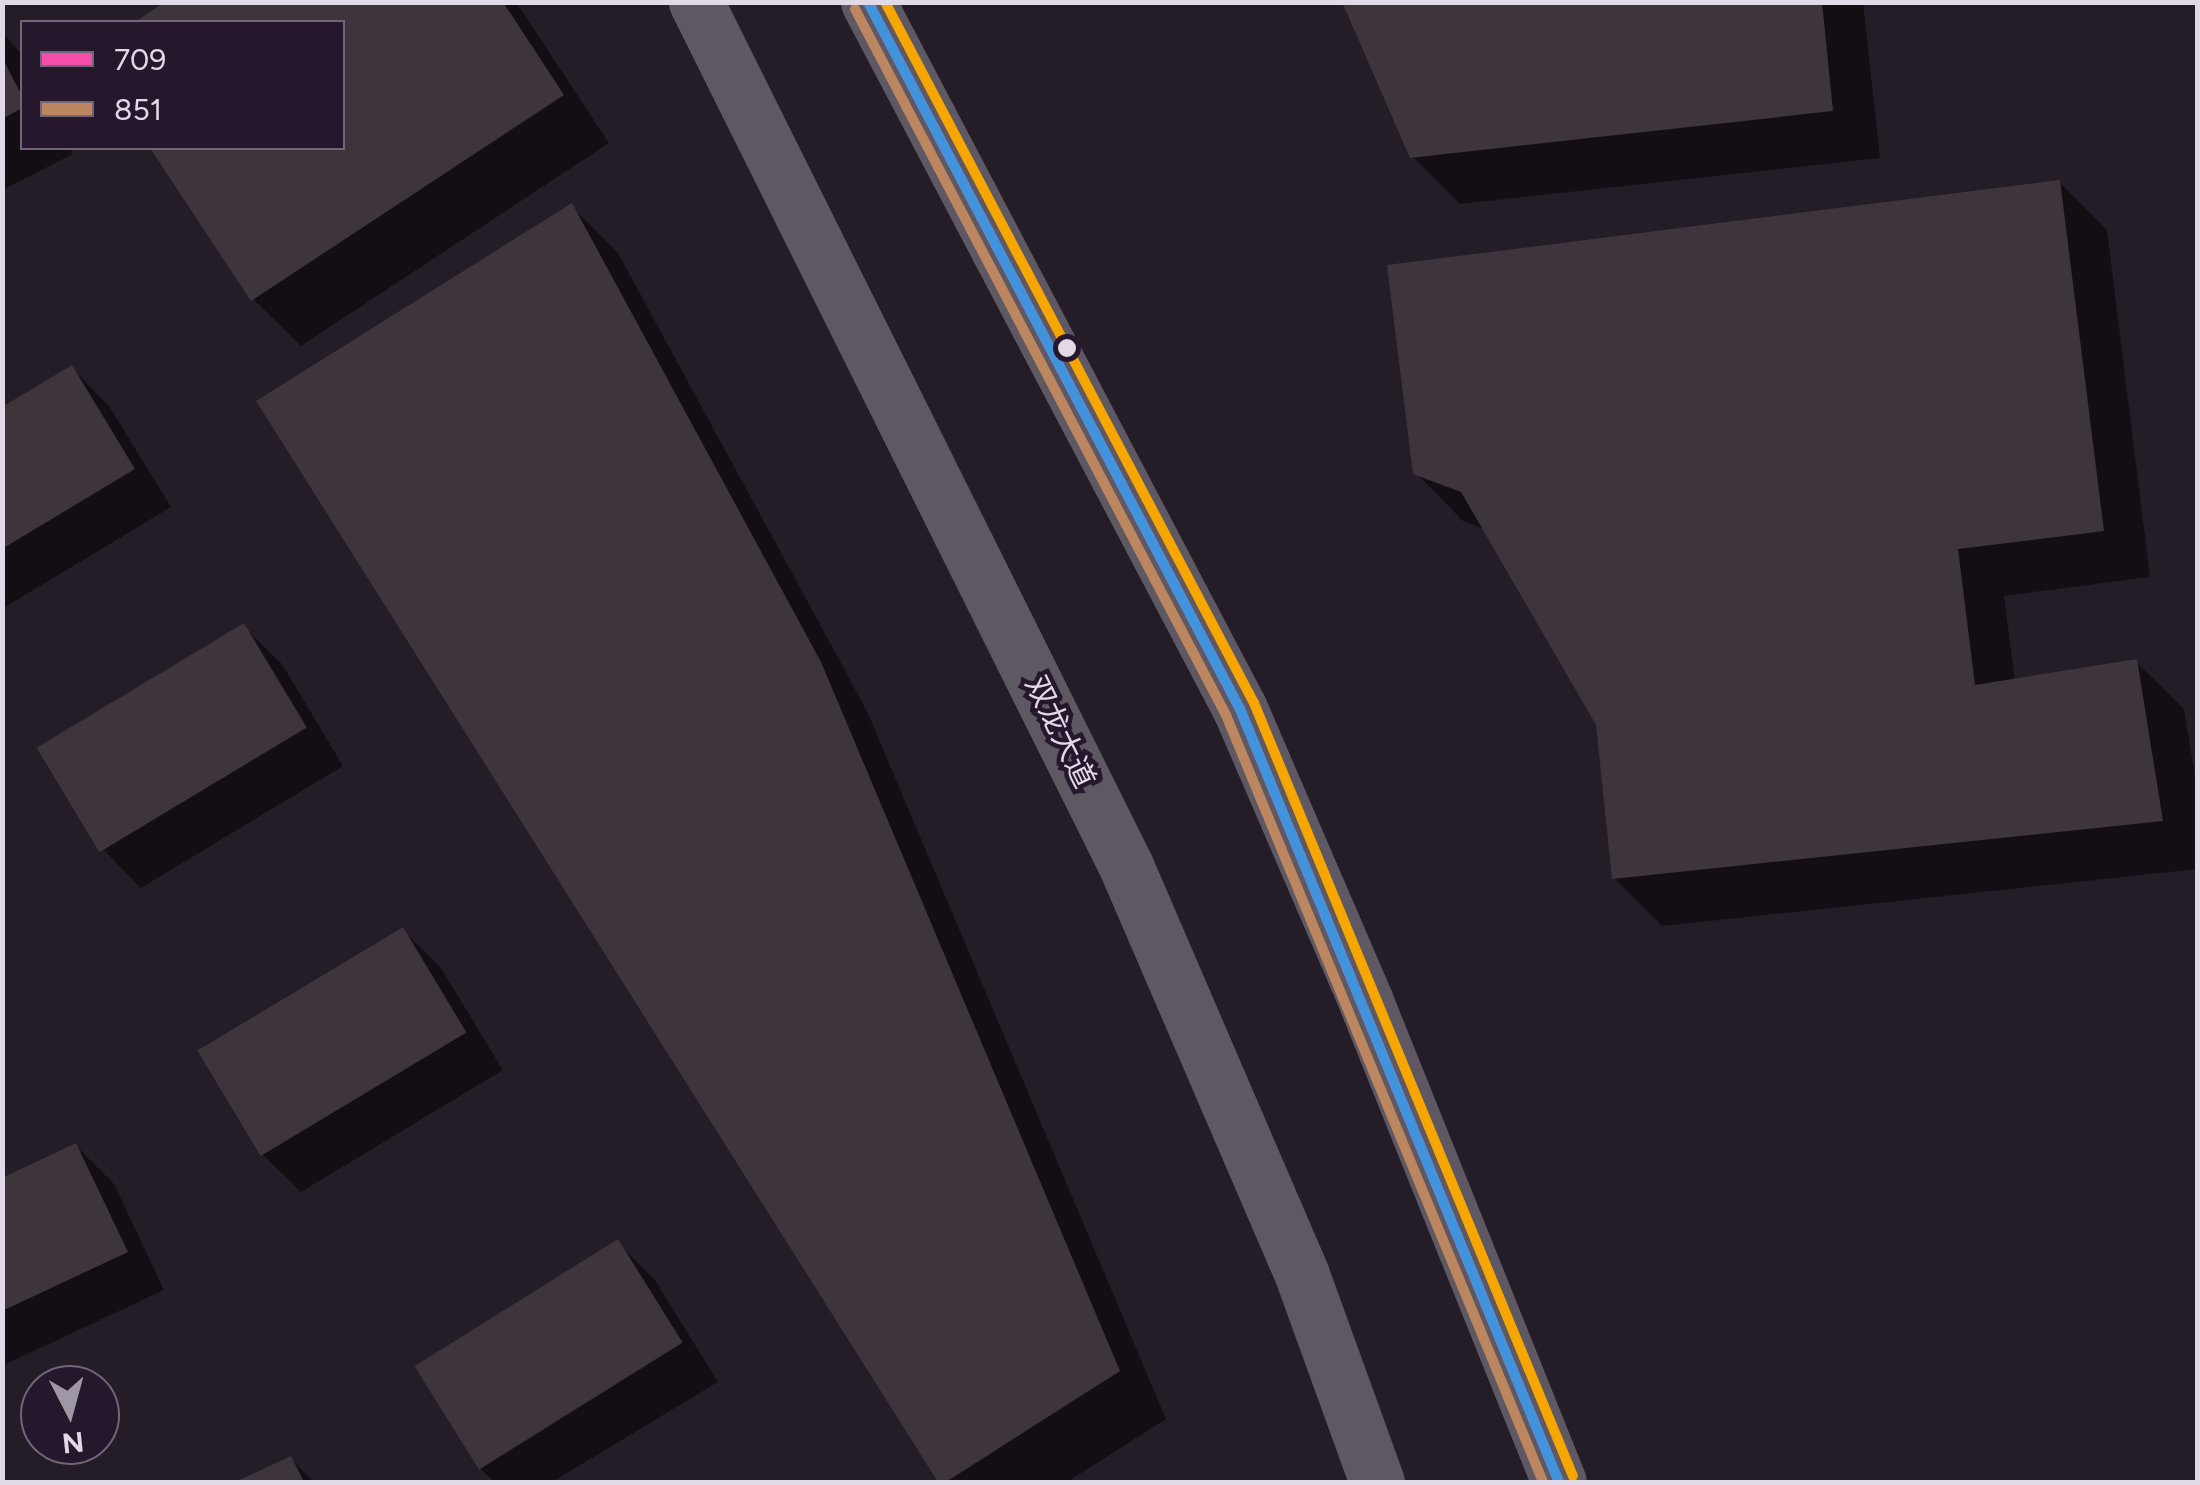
<!DOCTYPE html>
<html>
<head>
<meta charset="utf-8">
<style>
  body { margin:0 }
  #map { position:relative; width:2200px; height:1485px; overflow:hidden; background:#241c27; font-family:Figtree,"Noto Sans SC",sans-serif }
  div>[style] { position:absolute }
  [style*='--x'] { left:calc(var(--x)*1px); top:calc(var(--y)*1px); width:calc(var(--w)*1px); rotate:calc(var(--a)*1deg) }
  .shadow>* { inset:0; background:#0007 }
  .building>* { inset:0; background:#3d343c; transform-origin:0 0 }
  .major>* { height:55px; margin:-27.5px; padding:0 27.5px; transform-origin:27.5px; border-radius:27.5px; background:#5d5862 }
  .bus-1>* { height:10px; margin:-5px; padding:0 5px; transform-origin:5px; border-radius:5px; background:#f54da8 }
  .bus-2>* { height:10px; margin:-5px; padding:0 5px; transform-origin:5px; border-radius:5px; background:#bb8660 }
  .bus-3>* { height:10px; margin:-5px; padding:0 5px; transform-origin:5px; border-radius:5px; background:#f7a600 }
  .bus-4>* { height:10px; margin:-5px; padding:0 5px; transform-origin:5px; border-radius:5px; background:#4094de }
  .dots>* { width:28px; height:28px; translate:-50% -50%; box-sizing:border-box; border:5px solid #25172c; border-radius:50% }
  span { translate:-50% -50%; white-space:nowrap; text-align:center; line-height:1.15; -webkit-text-stroke:9px #25172c; paint-order:stroke }
  .street-label { font-size:30px; color:#e2d9e7 }
  .frame { position:absolute; inset:0; border:5px solid #e2d9e7; pointer-events:none }
  .legend { position:absolute; left:20px; top:20px; width:325px; height:130px; box-sizing:border-box; background:#25172c; border:2px solid #716577; margin:0; padding:12px 18px; list-style:none; font-size:30px; color:#e2d9e7 }
  .legend li { display:flex; align-items:center; gap:20px; height:50px }
  .legend b { width:50px; border:2px solid #716577 }
  .north { position:absolute; left:20px; top:1365px; width:100px; height:100px; box-sizing:border-box; background:#25172c; border:2px solid #716577; border-radius:50%; rotate:174deg; font-size:28px; font-weight:700; line-height:40px; text-align:center; color:#e2d9e7 }
  .north::after { content:''; display:block; margin:auto; width:35px; height:45px; background:#a097a4; clip-path:polygon(50% 0,100% 100%,50% 72%,0 100%) }
</style>
</head>
<body>
<div id="map">
  <div class="shadow">
    <div style="clip-path:polygon(170px 2px,516px 2px,609px 143px,301px 346px,253px 299px,153px 148px,342px 148px,342px 22px,139px 22px)"></div>
    <div style="clip-path:polygon(1345px 2px,1863px 2px,1880px 158px,1460px 204px,1412px 156px)"></div>
    <div style="clip-path:polygon(2px 32px,22px 55px,22px 148px,70px 148px,73px 154px,2px 190px)"></div>
    <div style="clip-path:polygon(2060px 183px,2107px 230px,2150px 577px,2004px 596px,2015px 681px,2136px 662px,2184px 709px,2198px 795px,2198px 869px,1662px 926px,1614px 878px,1598px 724px,1486px 530px,1463px 521px,1416px 473px)"></div>
    <div style="clip-path:polygon(571px 206px,618px 253px,867px 711px,1166px 1419px,1067px 1482px,941px 1482px,259px 402px)"></div>
    <div style="clip-path:polygon(72px 368px,109px 406px,171px 507px,2px 609px,2px 410px)"></div>
    <div style="clip-path:polygon(244px 627px,282px 664px,343px 766px,141px 888px,104px 850px)"></div>
    <div style="clip-path:polygon(403px 930px,441px 968px,503px 1070px,301px 1192px,263px 1155px,201px 1052px)"></div>
    <div style="clip-path:polygon(76px 1146px,114px 1184px,164px 1290px,2px 1366px,2px 1181px)"></div>
    <div style="clip-path:polygon(618px 1243px,655px 1280px,718px 1382px,552px 1482px,494px 1482px,478px 1466px)"></div>
    <div style="clip-path:polygon(291px 1459px,314px 1482px,241px 1482px)"></div>
  </div>
  <div class="building">
    <div style="clip-path:polygon(165px 2px,503px 2px,564px 95px,251px 301px,150px 148px,342px 148px,342px 22px,135px 22px)"></div>
    <div style="clip-path:polygon(1342px 2px,1822px 2px,1833px 111px,1410px 158px)"></div>
    <div style="clip-path:polygon(2px 57px,22px 96px,22px 108px,2px 119px)"></div>
    <div style="clip-path:polygon(2060px 180px,2104px 531px,1958px 549px,1975px 685px,2137px 659px,2163px 821px,1612px 879px,1596px 725px,1461px 492px,1413px 474px,1387px 265px)"></div>
    <div style="clip-path:polygon(572px 203px,821px 662px,1120px 1371px,946px 1482px,938px 1482px,256px 401px)"></div>
    <div style="clip-path:polygon(72px 365px,135px 469px,2px 549px,2px 407px)"></div>
    <div style="left:244px;top:623px;width:122px;height:242px;rotate:59deg"></div>
    <div style="left:403px;top:927px;width:123px;height:240px;rotate:59deg"></div>
    <div style="clip-path:polygon(76px 1143px,128px 1252px,2px 1311px,2px 1178px)"></div>
    <div style="left:618px;top:1239px;width:122px;height:240px;rotate:58deg"></div>
    <div style="clip-path:polygon(291px 1456px,304px 1482px,235px 1482px)"></div>
  </div>
  <div class="major">
    <div style="--x:696;--y:2;--w:965;--a:63.54"></div>
    <div style="--x:1126;--y:866;--w:445;--a:66.7"></div>
    <div style="--x:1302;--y:1275;--w:220;--a:70.1"></div>
    <div style="--x:868;--y:2;--w:799;--a:62.25"></div>
    <div style="--x:1240;--y:709;--w:319;--a:66.7"></div>
    <div style="--x:1366;--y:1002;--w:517;--a:68.1"></div>
  </div>
  <div class="bus-1">
    <div style="--x:868;--y:2;--w:799;--a:62.25"></div>
    <div style="--x:1240;--y:709;--w:836;--a:67.58"></div>
  </div>
  <div class="bus-2">
    <div style="--x:855;--y:9;--w:798;--a:62.28"></div>
    <div style="--x:1226;--y:715;--w:830;--a:67.54"></div>
  </div>
  <div class="bus-3">
    <div style="--x:885;--y:2;--w:792;--a:62.24"></div>
    <div style="--x:1254;--y:703;--w:836;--a:67.58"></div>
  </div>
  <div class="bus-4">
    <div style="--x:868;--y:2;--w:799;--a:62.25"></div>
    <div style="--x:1240;--y:709;--w:836;--a:67.58"></div>
  </div>
  <div class="dots">
    <div style="left:1067px;top:348px;background:#e2d9e7"></div>
  </div>
  <div class="street-label">
    <span style="left:1060px;top:732px;rotate:64deg">双龙大道</span>
  </div>
  <div class="frame"></div>
  <ul class="legend">
  <li><b style="height:12px;background:#f54da8"></b>709</li>
  <li><b style="height:12px;background:#bb8660"></b>851</li>
  </ul>
  <div class="north">N</div>
</div>
</body>
</html>
